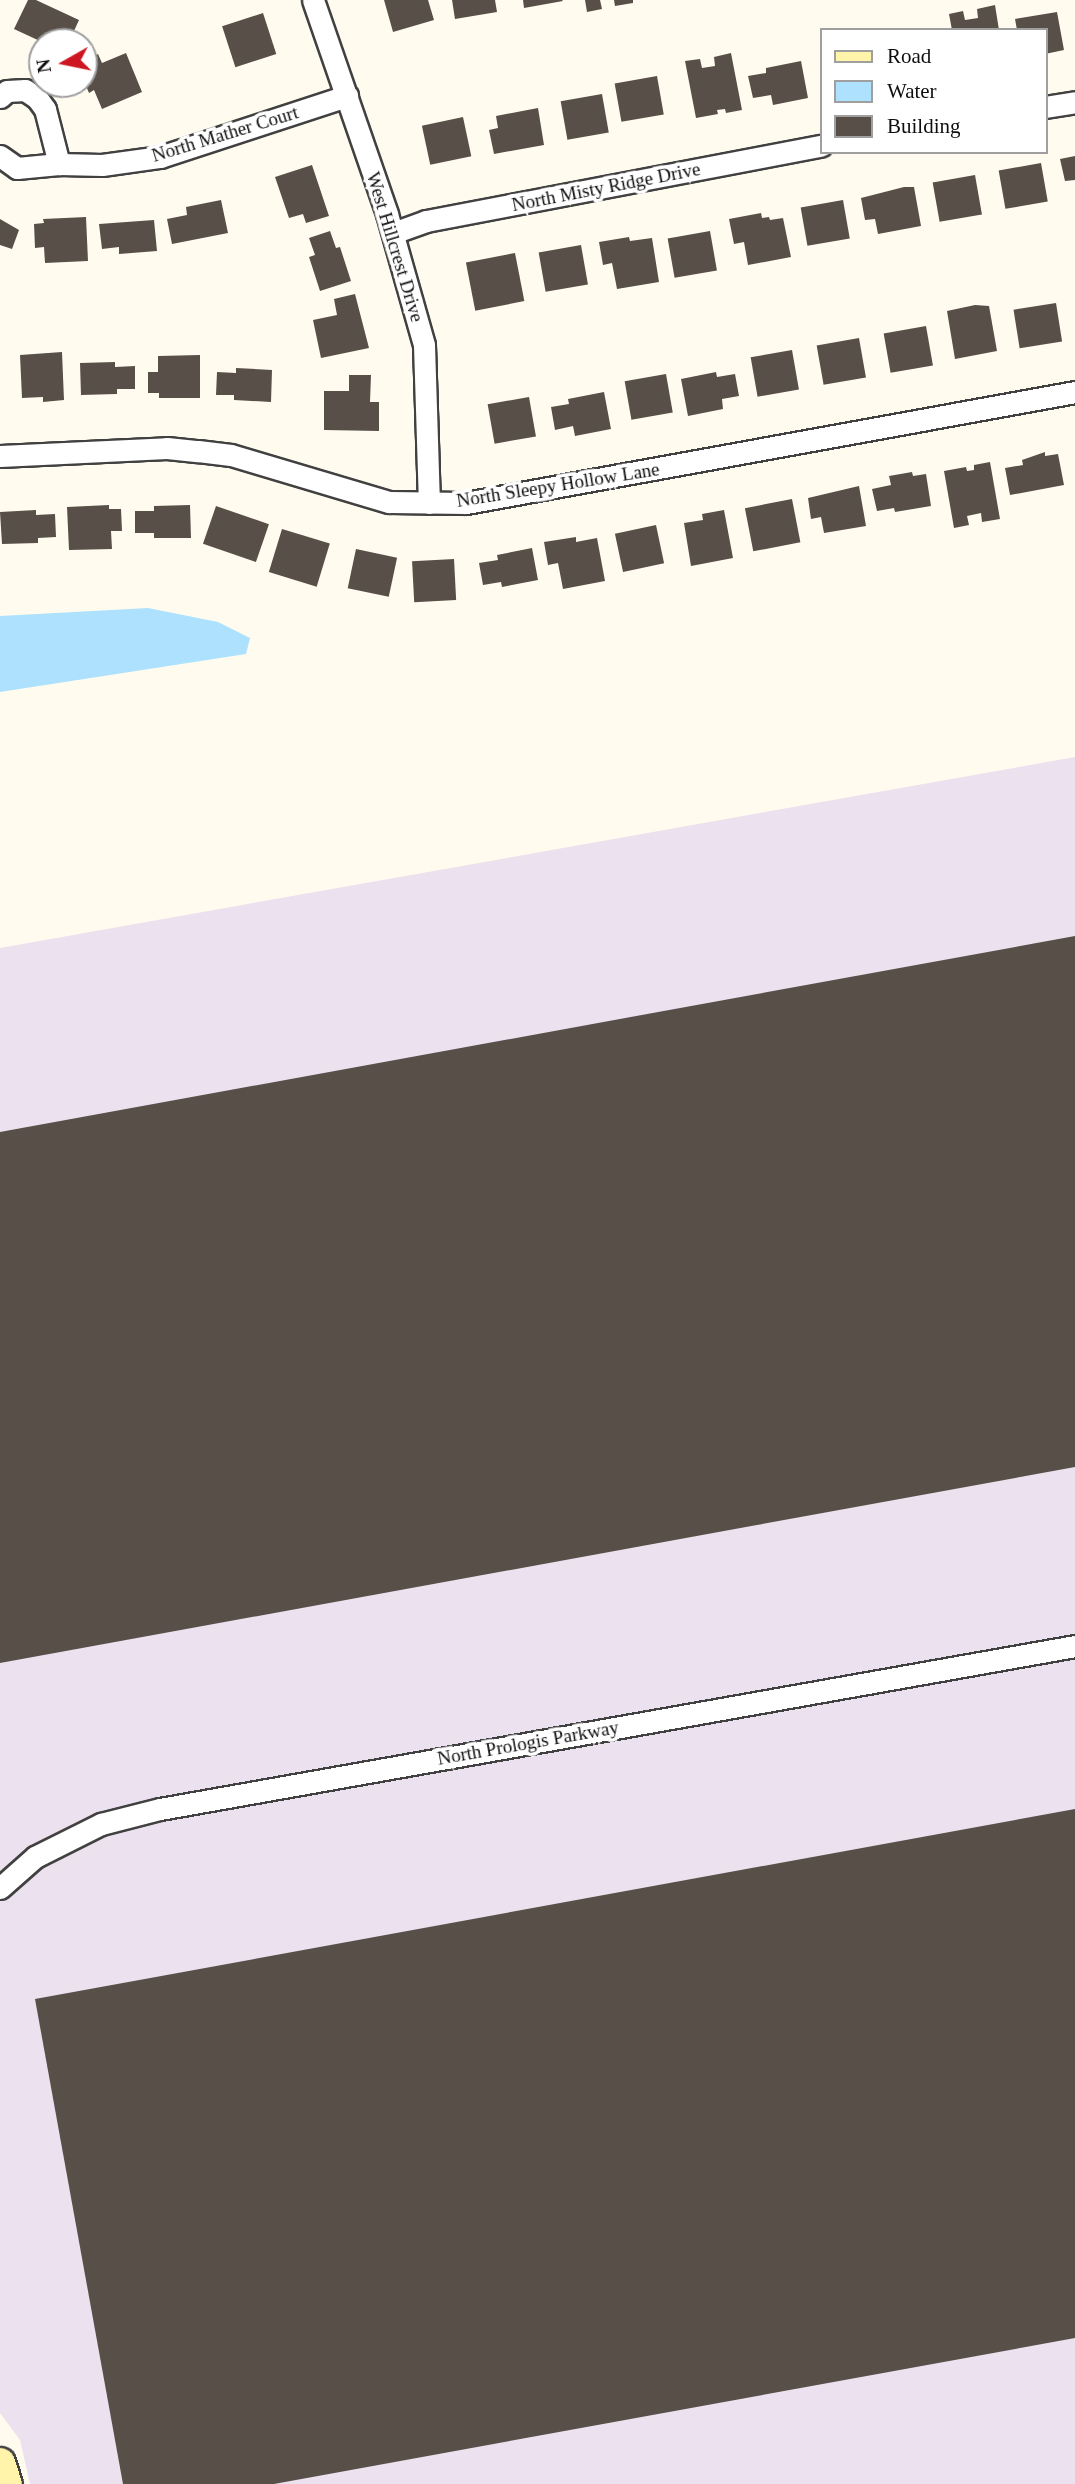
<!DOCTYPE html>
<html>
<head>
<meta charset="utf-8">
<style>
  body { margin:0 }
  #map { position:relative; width:1075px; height:2484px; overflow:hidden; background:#fffcef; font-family:Georgia,serif }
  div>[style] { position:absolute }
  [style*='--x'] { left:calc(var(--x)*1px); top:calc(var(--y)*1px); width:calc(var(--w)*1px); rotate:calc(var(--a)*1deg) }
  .industrial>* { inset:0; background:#ece1ee }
  .water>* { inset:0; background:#ade1fd }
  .building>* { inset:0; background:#584f49; transform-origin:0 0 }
  .roads { filter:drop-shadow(2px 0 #414141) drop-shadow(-2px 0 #414141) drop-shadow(0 2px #414141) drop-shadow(0 -2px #414141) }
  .street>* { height:21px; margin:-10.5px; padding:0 10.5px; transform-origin:10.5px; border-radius:10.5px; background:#fff }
  .secondary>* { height:30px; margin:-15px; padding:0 15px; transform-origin:15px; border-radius:15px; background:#fff4aa }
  span { translate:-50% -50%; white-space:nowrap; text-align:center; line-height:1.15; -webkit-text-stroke:7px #fff; paint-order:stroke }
  .street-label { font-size:19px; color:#0e0e0e }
  .legend { position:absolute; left:820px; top:28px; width:228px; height:126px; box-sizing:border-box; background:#fff; border:2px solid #9f9f9f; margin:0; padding:9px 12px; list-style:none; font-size:21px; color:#0e0e0e }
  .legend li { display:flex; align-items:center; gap:14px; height:35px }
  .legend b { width:35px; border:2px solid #9f9f9f }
  .north { position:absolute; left:28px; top:28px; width:70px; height:70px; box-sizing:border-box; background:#fff; border:2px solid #9f9f9f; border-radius:50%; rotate:261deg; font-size:19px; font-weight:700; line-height:28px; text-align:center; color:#0e0e0e }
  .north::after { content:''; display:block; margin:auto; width:24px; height:32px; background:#ce1622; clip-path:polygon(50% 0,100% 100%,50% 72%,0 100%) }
</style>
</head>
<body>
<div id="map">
  <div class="industrial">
    <div style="clip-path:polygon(1075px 757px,1075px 2484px,30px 2484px,20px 2440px,0 2413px,0 948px)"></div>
  </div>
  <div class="water">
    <div style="clip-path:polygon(148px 608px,218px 622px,250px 638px,246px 654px,0 692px,0 616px)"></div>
  </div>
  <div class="building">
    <div style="clip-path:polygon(28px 0,36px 0,79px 20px,69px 42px,51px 36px,48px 42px,42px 42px,14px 29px)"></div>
    <div style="clip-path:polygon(384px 0,428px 0,434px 20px,393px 32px)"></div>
    <div style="clip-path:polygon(452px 0,495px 0,497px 12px,455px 19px)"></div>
    <div style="clip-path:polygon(523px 0,562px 0,563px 1px,524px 8px)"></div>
    <div style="clip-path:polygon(585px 0,600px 0,602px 9px,587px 12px)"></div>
    <div style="clip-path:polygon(614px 0,633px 0,633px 3px,615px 6px)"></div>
    <div style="clip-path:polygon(995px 5px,999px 30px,952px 30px,949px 14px,963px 11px,965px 20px,978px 18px,977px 9px)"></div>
    <div style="clip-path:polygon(1057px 12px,1064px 50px,1045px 54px,1045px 30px,1017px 30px,1015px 19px)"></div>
    <div style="left:263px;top:13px;width:43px;height:43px;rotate:72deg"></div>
    <div style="clip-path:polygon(126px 53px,142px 92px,102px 109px,94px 90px,89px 93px,84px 81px,84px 60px,98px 54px,102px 63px)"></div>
    <div style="clip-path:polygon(731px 53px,742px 110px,726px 113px,725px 109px,717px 110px,718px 114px,696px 118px,685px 61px,700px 59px,702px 68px,715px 66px,714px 57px)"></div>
    <div style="clip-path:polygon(801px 61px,808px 98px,773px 105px,771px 95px,753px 98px,748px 76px,766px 73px,766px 68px)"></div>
    <div style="left:657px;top:76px;width:39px;height:43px;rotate:80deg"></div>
    <div style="left:602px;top:94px;width:39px;height:42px;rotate:80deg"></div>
    <div style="clip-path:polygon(538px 108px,544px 145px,494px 154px,489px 130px,498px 128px,496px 116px)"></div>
    <div style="left:463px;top:117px;width:40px;height:42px;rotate:78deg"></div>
    <div style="clip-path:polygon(1075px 156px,1075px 180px,1065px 181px,1060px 159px)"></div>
    <div style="left:1041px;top:163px;width:39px;height:43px;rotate:80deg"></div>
    <div style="clip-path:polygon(312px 165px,329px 216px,306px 223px,303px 214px,289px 218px,275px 177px)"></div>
    <div style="left:975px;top:175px;width:40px;height:43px;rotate:80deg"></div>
    <div style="clip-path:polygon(904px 187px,914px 187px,921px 226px,878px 234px,875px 219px,865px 220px,861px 198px)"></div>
    <div style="clip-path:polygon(221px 200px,228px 233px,172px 244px,167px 219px,187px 215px,186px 207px)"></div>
    <div style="left:843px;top:200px;width:39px;height:43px;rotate:80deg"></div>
    <div style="clip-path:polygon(761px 213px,762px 218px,769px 217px,770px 220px,783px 218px,791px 257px,748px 265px,744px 242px,734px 244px,729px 219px)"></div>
    <div style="clip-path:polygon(86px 217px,88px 261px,45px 263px,44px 247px,35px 248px,34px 224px,44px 223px,43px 219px)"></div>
    <div style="clip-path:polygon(0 219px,19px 230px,12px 249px,0 245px)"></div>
    <div style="clip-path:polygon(154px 220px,157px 251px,119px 254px,119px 247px,102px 249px,99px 224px)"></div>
    <div style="clip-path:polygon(330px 231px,336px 248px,340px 247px,351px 281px,320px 291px,309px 257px,315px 255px,309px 238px)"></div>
    <div style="left:710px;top:231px;width:40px;height:43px;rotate:80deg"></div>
    <div style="clip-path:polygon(629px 237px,630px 241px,652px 238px,659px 282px,617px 289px,612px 263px,603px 265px,599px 242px)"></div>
    <div style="left:581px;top:245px;width:40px;height:43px;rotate:80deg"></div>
    <div style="left:515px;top:253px;width:49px;height:50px;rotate:79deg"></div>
    <div style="clip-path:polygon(355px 294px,369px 348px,321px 358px,313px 320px,337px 315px,334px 299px)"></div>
    <div style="left:1056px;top:303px;width:39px;height:43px;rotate:81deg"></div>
    <div style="clip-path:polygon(975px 305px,989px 306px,997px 351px,955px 359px,947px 311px)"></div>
    <div style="left:926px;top:326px;width:40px;height:43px;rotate:80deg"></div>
    <div style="left:859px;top:338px;width:40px;height:43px;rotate:80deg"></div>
    <div style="left:792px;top:350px;width:40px;height:42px;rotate:80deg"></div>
    <div style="clip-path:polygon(62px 352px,64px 400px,43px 402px,43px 397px,22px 398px,20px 355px)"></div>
    <div style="clip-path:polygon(200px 355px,200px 398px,159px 398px,159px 393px,148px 393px,148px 372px,158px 372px,158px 356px)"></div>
    <div style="clip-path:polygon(115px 362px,115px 367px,135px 366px,135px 389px,117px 389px,117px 394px,81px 395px,80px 363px)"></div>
    <div style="clip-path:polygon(236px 368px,272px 370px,271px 402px,234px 400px,234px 395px,216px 395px,217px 372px,236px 373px)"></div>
    <div style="clip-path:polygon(716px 372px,717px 377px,735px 374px,739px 396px,722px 399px,723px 409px,688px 416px,681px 379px)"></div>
    <div style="left:666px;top:374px;width:39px;height:42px;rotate:80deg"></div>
    <div style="clip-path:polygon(349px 375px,371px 375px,370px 402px,379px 402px,379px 431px,324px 430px,324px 391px,349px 391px)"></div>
    <div style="clip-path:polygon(604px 392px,611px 429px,575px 436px,573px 426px,555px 430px,551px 407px,569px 404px,568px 399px)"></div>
    <div style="left:529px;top:397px;width:40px;height:42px;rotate:80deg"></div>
    <div style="clip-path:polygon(1045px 452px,1045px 456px,1058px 454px,1064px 485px,1010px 495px,1005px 468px,1023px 465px,1022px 460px)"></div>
    <div style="clip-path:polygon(990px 462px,1000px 519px,982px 522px,981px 513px,967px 516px,969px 525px,954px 528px,944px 471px,966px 467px,967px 471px,974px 470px,974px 465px)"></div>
    <div style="clip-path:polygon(912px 472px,913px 476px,926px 474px,931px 506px,895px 512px,894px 508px,877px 511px,872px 489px,891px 485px,889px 476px)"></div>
    <div style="clip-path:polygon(859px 486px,866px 526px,824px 533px,821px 517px,811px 519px,808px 498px)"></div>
    <div style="left:792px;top:499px;width:44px;height:48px;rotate:79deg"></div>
    <div style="clip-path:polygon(109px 505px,109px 509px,121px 509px,122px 531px,111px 531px,112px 549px,69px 550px,67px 507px)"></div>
    <div style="clip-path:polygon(190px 505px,191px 538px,154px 538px,154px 533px,135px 533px,135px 511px,154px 511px,154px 506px)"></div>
    <div style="left:216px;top:506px;width:56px;height:40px;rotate:19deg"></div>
    <div style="clip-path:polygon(36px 510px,36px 515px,55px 514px,56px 537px,38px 538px,38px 543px,2px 544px,0 512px)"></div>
    <div style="clip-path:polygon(724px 510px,733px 558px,691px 566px,684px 523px,703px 520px,702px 514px)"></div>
    <div style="left:656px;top:525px;width:39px;height:42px;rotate:78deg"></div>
    <div style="left:282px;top:529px;width:50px;height:45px;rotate:17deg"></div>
    <div style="clip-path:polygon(576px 537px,576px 542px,597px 538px,605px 581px,563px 589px,558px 563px,548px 565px,544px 542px)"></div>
    <div style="clip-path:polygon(532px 548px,538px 580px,502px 587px,501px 582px,483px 585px,479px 563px,498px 560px,497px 555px)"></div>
    <div style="left:356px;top:549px;width:42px;height:40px;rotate:12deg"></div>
    <div style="left:454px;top:559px;width:41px;height:42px;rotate:87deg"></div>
    <div style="clip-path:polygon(1075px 936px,1075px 1467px,0 1663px,0 1132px)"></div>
    <div style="clip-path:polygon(1075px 1809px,1075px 2338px,274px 2484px,123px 2484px,35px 1999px)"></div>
  </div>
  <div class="roads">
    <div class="street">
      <div style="--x:313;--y:0;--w:226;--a:70.9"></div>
      <div style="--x:387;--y:214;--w:136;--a:74.2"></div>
      <div style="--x:424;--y:345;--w:158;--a:88.2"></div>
      <div style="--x:0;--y:97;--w:9;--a:-41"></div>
      <div style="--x:7;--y:91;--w:18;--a:-3"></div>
      <div style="--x:25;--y:90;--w:14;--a:34"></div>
      <div style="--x:37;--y:98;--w:14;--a:54"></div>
      <div style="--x:45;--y:109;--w:57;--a:75.7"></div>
      <div style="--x:1045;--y:107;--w:30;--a:-9"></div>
      <div style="--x:0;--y:156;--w:21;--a:35"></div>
      <div style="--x:17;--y:168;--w:42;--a:-5.4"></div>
      <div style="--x:59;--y:164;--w:43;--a:1.3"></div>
      <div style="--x:102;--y:165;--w:59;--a:-7.9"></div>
      <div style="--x:160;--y:157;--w:197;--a:-18.1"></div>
      <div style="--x:393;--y:233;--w:35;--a:-20"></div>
      <div style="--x:426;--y:221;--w:402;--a:-10.8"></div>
      <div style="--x:0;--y:456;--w:167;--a:-2.7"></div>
      <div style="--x:167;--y:448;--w:31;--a:6"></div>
      <div style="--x:198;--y:451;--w:33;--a:7"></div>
      <div style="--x:231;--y:455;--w:165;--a:16.6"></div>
      <div style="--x:389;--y:502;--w:77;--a:0.7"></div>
      <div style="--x:466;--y:503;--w:619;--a:-10.33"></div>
      <div style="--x:0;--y:1888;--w:47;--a:-41.5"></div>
      <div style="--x:35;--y:1857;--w:74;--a:-26.6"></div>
      <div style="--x:101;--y:1824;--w:61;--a:-14.3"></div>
      <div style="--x:160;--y:1809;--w:929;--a:-10.1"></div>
    </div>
    <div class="secondary">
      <div style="--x:0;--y:2463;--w:22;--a:72"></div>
    </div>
  </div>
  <div class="street-label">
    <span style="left:225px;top:134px;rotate:-17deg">North Mather Court</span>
    <span style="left:606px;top:187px;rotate:-11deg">North Misty Ridge Drive</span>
    <span style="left:395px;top:247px;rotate:73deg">West Hillcrest Drive</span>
    <span style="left:558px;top:485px;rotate:-9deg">North Sleepy Hollow Lane</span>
    <span style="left:528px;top:1743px;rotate:-10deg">North Prologis Parkway</span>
  </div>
  <ul class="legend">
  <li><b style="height:9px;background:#fff4aa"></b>Road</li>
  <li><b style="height:19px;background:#ade1fd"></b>Water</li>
  <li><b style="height:19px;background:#584f49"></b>Building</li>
  </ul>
  <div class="north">N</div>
</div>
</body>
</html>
